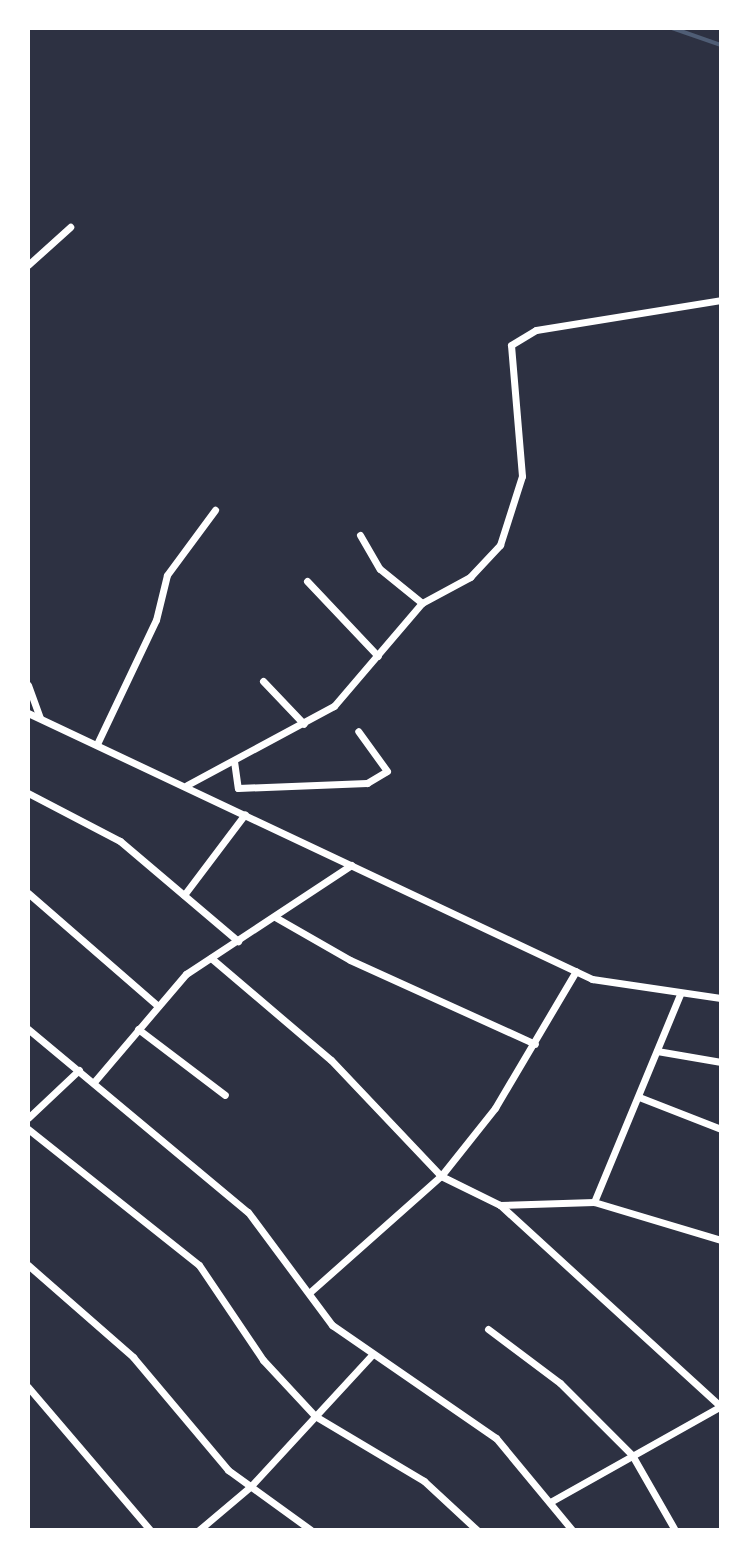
<!DOCTYPE html>
<html>
<head>
<meta charset="utf-8">
<style>
  body { margin:0 }
  #map { position:relative; width:749px; height:1558px; overflow:hidden; background:#2d3142; font-family:"Fira Sans Condensed",sans-serif }
  div>[style] { position:absolute }
  [style*='--x'] { left:calc(var(--x)*1px); top:calc(var(--y)*1px); width:calc(var(--w)*1px); rotate:calc(var(--a)*1deg) }
  .stream>* { height:4px; margin:-2px; padding:0 2px; transform-origin:2px; border-radius:2px; background:#4f5d75 }
  .minor>* { height:7px; margin:-3.5px; padding:0 3.5px; transform-origin:3.5px; border-radius:3.5px; background:#fff }
  span { translate:-50% -50%; white-space:nowrap; text-align:center; line-height:1.15; -webkit-text-stroke:6px #fff; paint-order:stroke }
  .frame { position:absolute; inset:0; border:30px solid #fff; pointer-events:none }
</style>
</head>
<body>
<div id="map">
  <div class="stream">
    <div style="--x:672;--y:28;--w:52;--a:19.1"></div>
  </div>
  <div class="minor">
    <div style="--x:28;--y:265;--w:57;--a:-42.1"></div>
    <div style="--x:360;--y:535;--w:39;--a:60"></div>
    <div style="--x:380;--y:569;--w:54;--a:39"></div>
    <div style="--x:307;--y:581;--w:103;--a:46.6"></div>
    <div style="--x:263;--y:681;--w:59;--a:46.4"></div>
    <div style="--x:28;--y:685;--w:35;--a:70"></div>
    <div style="--x:28;--y:713;--w:624;--a:25.25"></div>
    <div style="--x:592;--y:979;--w:130;--a:8.4"></div>
    <div style="--x:97;--y:744;--w:137;--a:-64.6"></div>
    <div style="--x:156;--y:620;--w:46;--a:-76.3"></div>
    <div style="--x:167;--y:575;--w:81;--a:-53.6"></div>
    <div style="--x:234;--y:761;--w:27;--a:82"></div>
    <div style="--x:238;--y:788;--w:129;--a:-2.2"></div>
    <div style="--x:367;--y:783;--w:23;--a:-31"></div>
    <div style="--x:387;--y:771;--w:49;--a:-125.9"></div>
    <div style="--x:187;--y:785;--w:167;--a:-28.3"></div>
    <div style="--x:334;--y:706;--w:135;--a:-49.5"></div>
    <div style="--x:422;--y:603;--w:55;--a:-28.4"></div>
    <div style="--x:470;--y:577;--w:44;--a:-46.8"></div>
    <div style="--x:500;--y:545;--w:72;--a:-72.3"></div>
    <div style="--x:522;--y:476;--w:131;--a:-94.8"></div>
    <div style="--x:511;--y:345;--w:29;--a:-31"></div>
    <div style="--x:536;--y:330;--w:187;--a:-9.2"></div>
    <div style="--x:28;--y:793;--w:104;--a:27.6"></div>
    <div style="--x:120;--y:841;--w:155;--a:40.3"></div>
    <div style="--x:28;--y:893;--w:172;--a:41"></div>
    <div style="--x:184;--y:895;--w:101;--a:-53"></div>
    <div style="--x:275;--y:917;--w:86;--a:29.8"></div>
    <div style="--x:350;--y:960;--w:203;--a:24.4"></div>
    <div style="--x:211;--y:958;--w:157;--a:40.4"></div>
    <div style="--x:331;--y:1060;--w:160;--a:46.5"></div>
    <div style="--x:441;--y:1176;--w:66;--a:26.2"></div>
    <div style="--x:500;--y:1205;--w:94;--a:-1.8"></div>
    <div style="--x:594;--y:1202;--w:133;--a:16.7"></div>
    <div style="--x:28;--y:1029;--w:286;--a:39.8"></div>
    <div style="--x:248;--y:1212;--w:141;--a:53.4"></div>
    <div style="--x:332;--y:1325;--w:199;--a:34.6"></div>
    <div style="--x:496;--y:1438;--w:119;--a:50.4"></div>
    <div style="--x:138;--y:1029;--w:109;--a:37.2"></div>
    <div style="--x:657;--y:1051;--w:65;--a:9.8"></div>
    <div style="--x:94;--y:1082;--w:142;--a:-49.6"></div>
    <div style="--x:186;--y:974;--w:198;--a:-33.4"></div>
    <div style="--x:639;--y:1097;--w:88;--a:21.3"></div>
    <div style="--x:28;--y:1118;--w:70;--a:-43.3"></div>
    <div style="--x:28;--y:1129;--w:218;--a:38.5"></div>
    <div style="--x:199;--y:1265;--w:115;--a:56"></div>
    <div style="--x:263;--y:1360;--w:76;--a:47.1"></div>
    <div style="--x:315;--y:1416;--w:127;--a:30.8"></div>
    <div style="--x:424;--y:1481;--w:72;--a:42.8"></div>
    <div style="--x:594;--y:1202;--w:225;--a:-67.5"></div>
    <div style="--x:500;--y:1205;--w:299;--a:42.4"></div>
    <div style="--x:28;--y:1265;--w:140;--a:41.2"></div>
    <div style="--x:133;--y:1357;--w:148;--a:49.9"></div>
    <div style="--x:228;--y:1470;--w:102;--a:35.9"></div>
    <div style="--x:309;--y:1293;--w:176;--a:-41.6"></div>
    <div style="--x:441;--y:1176;--w:87;--a:-51.5"></div>
    <div style="--x:495;--y:1108;--w:159;--a:-59.4"></div>
    <div style="--x:488;--y:1329;--w:90;--a:36.9"></div>
    <div style="--x:560;--y:1383;--w:102;--a:45"></div>
    <div style="--x:632;--y:1455;--w:86;--a:60.2"></div>
    <div style="--x:28;--y:1387;--w:188;--a:49.5"></div>
    <div style="--x:552;--y:1501;--w:194;--a:-29.3"></div>
    <div style="--x:199;--y:1530;--w:68;--a:-40.2"></div>
    <div style="--x:251;--y:1486;--w:177;--a:-47.3"></div>
  </div>
  <div class="frame"></div>
</div>
</body>
</html>
